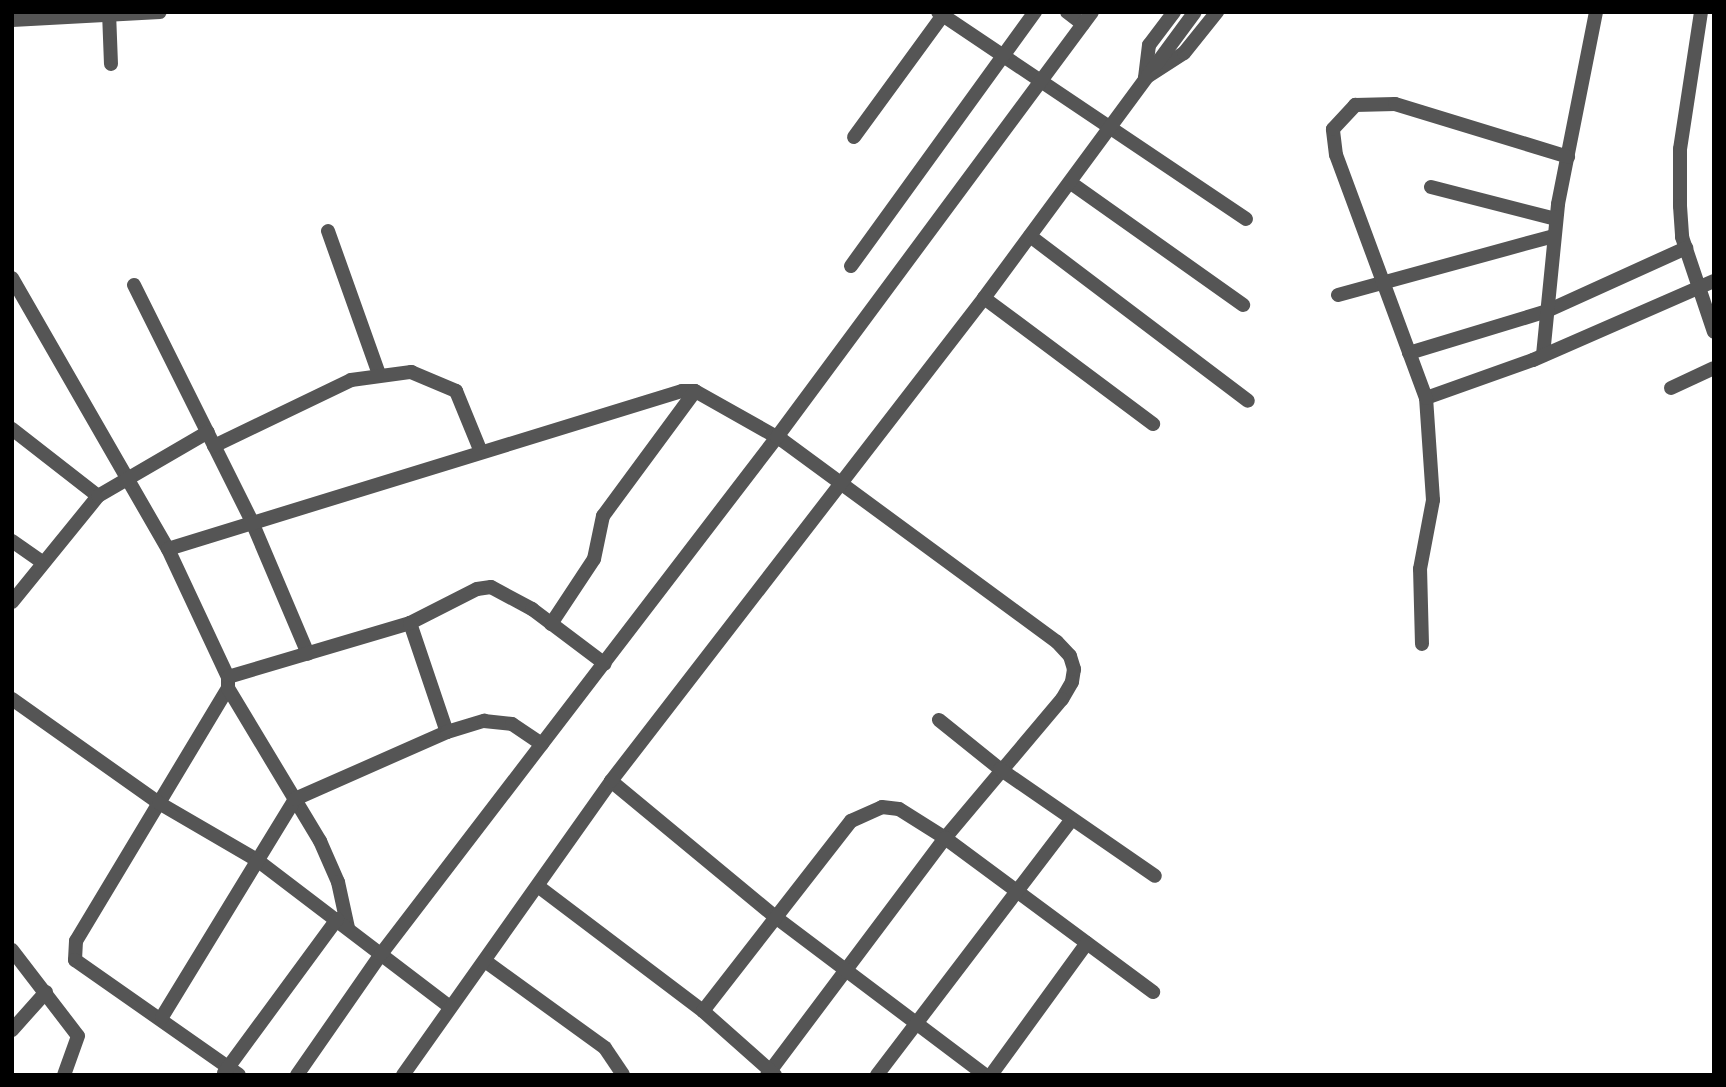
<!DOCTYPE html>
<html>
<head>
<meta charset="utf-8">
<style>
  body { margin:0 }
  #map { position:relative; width:1726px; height:1087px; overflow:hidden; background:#fff; font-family:"PT Sans",sans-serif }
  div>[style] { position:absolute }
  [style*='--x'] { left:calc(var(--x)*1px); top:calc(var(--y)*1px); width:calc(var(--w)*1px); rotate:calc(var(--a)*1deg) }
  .minor>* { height:14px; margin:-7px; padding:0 7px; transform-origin:7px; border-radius:7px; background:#555 }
  .tertiary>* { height:14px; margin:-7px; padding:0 7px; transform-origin:7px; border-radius:7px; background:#555 }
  span { translate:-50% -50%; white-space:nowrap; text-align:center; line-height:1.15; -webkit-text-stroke:5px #fff; paint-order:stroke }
  .frame { position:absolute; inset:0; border:14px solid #000; pointer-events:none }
</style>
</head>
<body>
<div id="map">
  <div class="minor">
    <div style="--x:109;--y:12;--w:52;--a:87.8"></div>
    <div style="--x:938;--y:12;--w:371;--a:33.9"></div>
    <div style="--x:1067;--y:12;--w:20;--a:37"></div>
    <div style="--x:1174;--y:12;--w:41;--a:127.1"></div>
    <div style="--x:1149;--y:45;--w:33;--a:97"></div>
    <div style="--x:1145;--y:78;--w:46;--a:-32.7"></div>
    <div style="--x:1184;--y:53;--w:53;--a:-51.2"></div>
    <div style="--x:1701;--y:12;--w:139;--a:98.7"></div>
    <div style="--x:1680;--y:149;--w:57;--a:90"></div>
    <div style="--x:1680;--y:206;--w:31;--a:86"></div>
    <div style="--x:1682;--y:237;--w:100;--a:71.4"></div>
    <div style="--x:12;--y:20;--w:148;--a:-3.1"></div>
    <div style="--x:854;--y:137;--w:155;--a:-53.9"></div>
    <div style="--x:1071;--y:183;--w:211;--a:35.3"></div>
    <div style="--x:1431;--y:187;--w:129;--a:14.4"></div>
    <div style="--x:328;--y:231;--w:152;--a:70.4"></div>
    <div style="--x:1030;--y:236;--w:273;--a:37.1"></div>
    <div style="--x:851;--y:266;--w:314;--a:-54.1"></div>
    <div style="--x:12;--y:278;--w:313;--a:60.1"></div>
    <div style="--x:168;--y:549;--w:141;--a:64.9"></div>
    <div style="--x:228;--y:677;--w:11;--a:90"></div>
    <div style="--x:228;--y:688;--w:295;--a:121"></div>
    <div style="--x:76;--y:941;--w:19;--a:93"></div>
    <div style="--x:75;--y:960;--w:200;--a:35"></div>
    <div style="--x:134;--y:285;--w:265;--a:63.5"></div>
    <div style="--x:252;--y:522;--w:143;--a:67"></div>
    <div style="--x:1338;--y:295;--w:223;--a:-15.3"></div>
    <div style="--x:984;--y:298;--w:211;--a:36.7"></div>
    <div style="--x:1409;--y:353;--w:144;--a:-16.9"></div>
    <div style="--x:1547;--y:311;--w:153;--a:-24.4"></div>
    <div style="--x:1543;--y:355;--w:152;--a:-84.3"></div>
    <div style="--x:1558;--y:204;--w:196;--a:-78.8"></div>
    <div style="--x:1671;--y:388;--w:47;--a:-24.9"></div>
    <div style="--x:1426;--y:398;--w:114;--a:-19.6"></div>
    <div style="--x:1533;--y:360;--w:197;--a:-23.6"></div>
    <div style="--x:12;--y:429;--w:109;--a:37.9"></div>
    <div style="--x:214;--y:446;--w:152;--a:-25.7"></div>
    <div style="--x:351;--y:380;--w:61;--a:-7.6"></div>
    <div style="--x:411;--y:372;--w:49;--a:22.9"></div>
    <div style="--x:456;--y:391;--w:66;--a:67.7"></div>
    <div style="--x:12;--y:541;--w:38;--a:35"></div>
    <div style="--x:168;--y:549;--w:538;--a:-17.09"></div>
    <div style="--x:682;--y:391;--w:13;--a:0"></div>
    <div style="--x:695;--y:391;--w:100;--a:29.4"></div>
    <div style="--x:782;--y:440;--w:341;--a:36.3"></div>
    <div style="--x:1057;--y:642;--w:19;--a:47"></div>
    <div style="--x:1070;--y:656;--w:14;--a:73"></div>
    <div style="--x:1074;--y:669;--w:13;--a:99"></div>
    <div style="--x:1072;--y:682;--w:20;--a:120"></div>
    <div style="--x:1062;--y:699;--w:182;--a:130.1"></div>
    <div style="--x:945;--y:838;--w:296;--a:126.9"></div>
    <div style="--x:12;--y:602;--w:136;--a:-50.9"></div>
    <div style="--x:98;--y:496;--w:127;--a:-30.2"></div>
    <div style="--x:410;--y:623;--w:115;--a:71.3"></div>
    <div style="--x:551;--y:624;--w:78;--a:-56.5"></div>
    <div style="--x:594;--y:559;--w:44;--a:-78.2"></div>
    <div style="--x:603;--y:516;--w:155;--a:-53.6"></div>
    <div style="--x:1422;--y:644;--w:75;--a:-91.5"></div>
    <div style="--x:1420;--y:569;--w:70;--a:-79.3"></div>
    <div style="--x:1433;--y:500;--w:102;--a:-93.9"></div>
    <div style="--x:1426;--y:398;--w:259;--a:-110.3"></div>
    <div style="--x:1336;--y:155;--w:26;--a:-97"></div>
    <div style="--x:1333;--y:129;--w:33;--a:-47"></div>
    <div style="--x:1355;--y:105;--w:40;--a:-1.4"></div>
    <div style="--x:1395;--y:104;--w:181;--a:17"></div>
    <div style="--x:228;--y:677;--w:190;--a:-16.5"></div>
    <div style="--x:410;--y:623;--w:75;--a:-26.9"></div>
    <div style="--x:477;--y:589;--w:14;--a:-8"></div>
    <div style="--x:491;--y:587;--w:47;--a:28.2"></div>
    <div style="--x:532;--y:609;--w:91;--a:37"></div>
    <div style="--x:228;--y:688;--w:179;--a:59"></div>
    <div style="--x:320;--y:841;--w:45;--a:66.3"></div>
    <div style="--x:338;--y:882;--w:47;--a:77.7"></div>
    <div style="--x:12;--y:699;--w:180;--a:35.3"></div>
    <div style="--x:159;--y:803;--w:113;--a:30.2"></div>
    <div style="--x:257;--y:860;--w:243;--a:37.3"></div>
    <div style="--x:939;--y:720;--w:78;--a:38.8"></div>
    <div style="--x:1000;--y:769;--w:188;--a:34.6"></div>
    <div style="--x:611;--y:781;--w:217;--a:39.6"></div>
    <div style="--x:778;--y:919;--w:259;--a:37"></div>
    <div style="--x:539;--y:887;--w:206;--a:37.1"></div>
    <div style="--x:703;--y:1011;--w:96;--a:41.6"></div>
    <div style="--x:12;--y:950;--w:108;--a:52.5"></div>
    <div style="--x:78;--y:1036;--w:41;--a:109.7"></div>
    <div style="--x:485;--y:961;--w:148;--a:35.9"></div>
    <div style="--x:605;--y:1048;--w:32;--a:56"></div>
    <div style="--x:703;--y:1011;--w:241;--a:-52.1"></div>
    <div style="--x:851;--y:821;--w:34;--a:-24"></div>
    <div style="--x:882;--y:807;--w:17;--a:7"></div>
    <div style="--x:899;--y:809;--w:54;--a:32.2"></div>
    <div style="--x:945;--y:838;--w:259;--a:36.5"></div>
    <div style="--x:162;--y:1017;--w:255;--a:-58.6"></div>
    <div style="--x:295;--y:799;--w:166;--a:-23.8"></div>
    <div style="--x:447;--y:732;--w:39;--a:-17"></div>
    <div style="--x:484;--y:721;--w:28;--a:6"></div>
    <div style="--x:512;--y:724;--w:36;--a:34"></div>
    <div style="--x:12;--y:1030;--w:51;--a:-48.2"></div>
    <div style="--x:224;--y:1073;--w:191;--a:-53.7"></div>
    <div style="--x:297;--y:1075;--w:147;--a:-55.2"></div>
    <div style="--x:381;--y:954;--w:651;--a:-52.55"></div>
    <div style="--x:777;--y:437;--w:529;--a:-53.46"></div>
    <div style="--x:877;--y:1075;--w:320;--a:-52.7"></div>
    <div style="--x:991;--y:1075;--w:163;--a:-54"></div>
  </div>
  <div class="tertiary">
    <div style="--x:403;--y:1075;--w:360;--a:-54.7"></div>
    <div style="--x:611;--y:781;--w:610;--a:-52.32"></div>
    <div style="--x:984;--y:298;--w:355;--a:-53.6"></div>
  </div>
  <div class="frame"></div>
</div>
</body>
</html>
